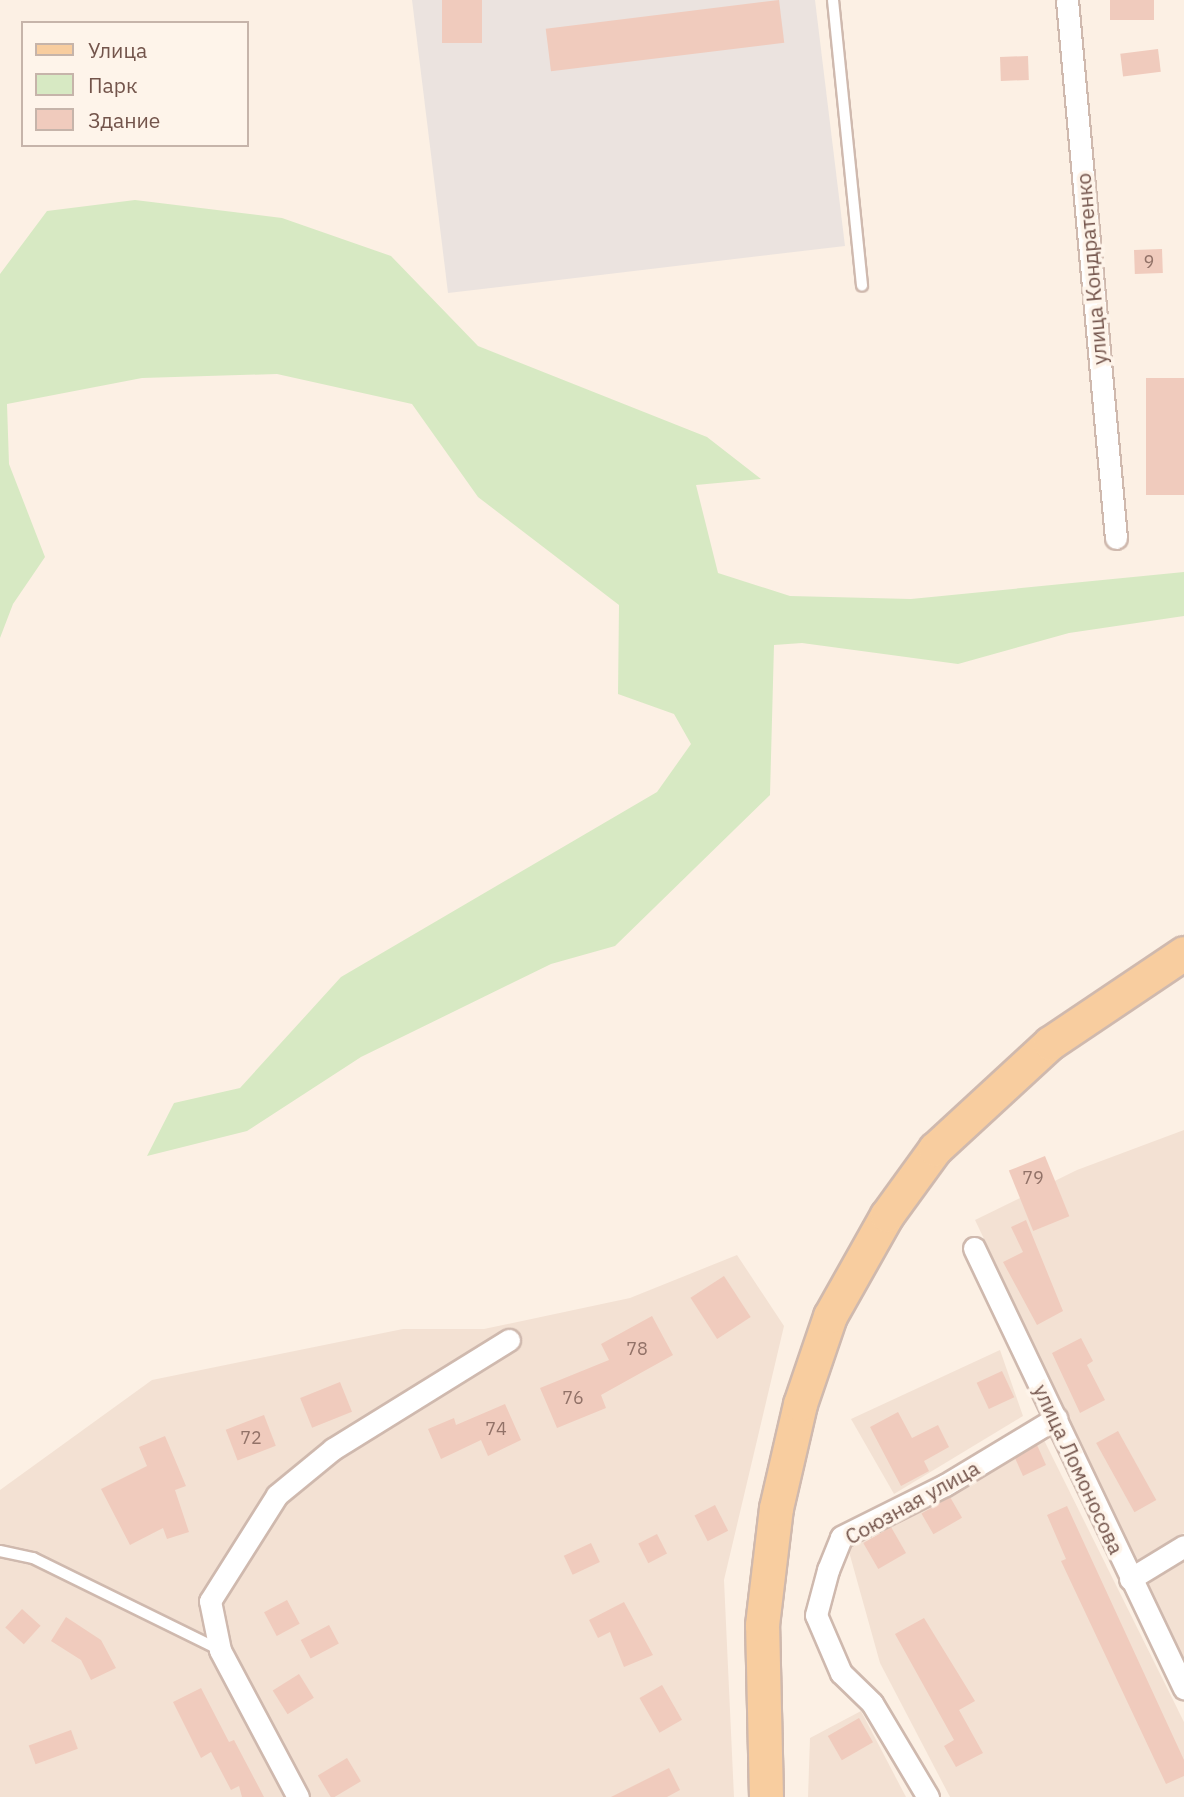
<!DOCTYPE html>
<html>
<head>
<meta charset="utf-8">
<style>
  body { margin:0 }
  #map { position:relative; width:1184px; height:1797px; overflow:hidden; background:#fcf0e4; font-family:"IBM Plex Sans",sans-serif }
  div>[style] { position:absolute }
  [style*='--x'] { left:calc(var(--x)*1px); top:calc(var(--y)*1px); width:calc(var(--w)*1px); rotate:calc(var(--a)*1deg) }
  .residential>* { inset:0; background:#f3e1d3 }
  .industrial>* { inset:0; background:#ebe3df }
  .green>* { inset:0; background:#d7e9c3 }
  .building>* { inset:0; background:#f0cbbd; transform-origin:0 0 }
  .roads { filter:drop-shadow(2px 0 #cfb9ae) drop-shadow(-2px 0 #cfb9ae) drop-shadow(0 2px #cfb9ae) drop-shadow(0 -2px #cfb9ae) }
  .lane>* { height:10px; margin:-5px; padding:0 5px; transform-origin:5px; border-radius:5px; background:#fff }
  .street>* { height:21px; margin:-10.5px; padding:0 10.5px; transform-origin:10.5px; border-radius:10.5px; background:#fff }
  .primary>* { height:33px; margin:-16.5px; padding:0 16.5px; transform-origin:16.5px; border-radius:16.5px; background:#f8cd9f }
  span { translate:-50% -50%; white-space:nowrap; text-align:center; line-height:1.15; -webkit-text-stroke:7px #fef4ea; paint-order:stroke }
  .number-label { font-size:18px; color:#927268 }
  .number-label span { -webkit-text-stroke-width:0 }
  .street-label { font-size:21px; color:#73544b }
  .legend { position:absolute; left:21px; top:21px; width:228px; height:126px; box-sizing:border-box; background:#fef4ea; border:2px solid #c6b4aa; margin:0; padding:9px 12px; list-style:none; font-size:21px; color:#73544b }
  .legend li { display:flex; align-items:center; gap:14px; height:35px }
  .legend b { width:35px; border:2px solid #c6b4aa }
</style>
</head>
<body>
<div id="map">
  <div class="residential">
    <div style="clip-path:polygon(1184px 1130px,1184px 1533px,1137px 1560px,975px 1220px,1077px 1170px)"></div>
    <div style="clip-path:polygon(737px 1255px,784px 1326px,724px 1580px,734px 1797px,0 1797px,0 1490px,152px 1380px,403px 1329px,484px 1329px,630px 1298px)"></div>
    <div style="clip-path:polygon(1000px 1350px,1023px 1416px,894px 1494px,851px 1419px)"></div>
    <div style="clip-path:polygon(1039px 1430px,1184px 1722px,1184px 1797px,950px 1797px,880px 1663px,846px 1541px)"></div>
    <div style="clip-path:polygon(1184px 1561px,1184px 1664px,1146px 1582px)"></div>
    <div style="clip-path:polygon(861px 1711px,906px 1797px,808px 1797px,810px 1738px)"></div>
  </div>
  <div class="industrial">
    <div style="clip-path:polygon(412px 0,815px 0,845px 246px,448px 293px)"></div>
  </div>
  <div class="green">
    <div style="clip-path:polygon(135px 200px,282px 218px,391px 256px,478px 346px,707px 437px,761px 479px,696px 485px,718px 573px,790px 596px,911px 599px,1184px 572px,1184px 616px,1069px 633px,958px 664px,802px 643px,774px 645px,770px 795px,615px 946px,551px 964px,361px 1057px,247px 1131px,147px 1156px,174px 1103px,240px 1088px,341px 977px,657px 792px,691px 744px,674px 714px,618px 694px,619px 605px,478px 497px,412px 404px,277px 374px,142px 378px,7px 404px,9px 464px,45px 557px,13px 604px,0 638px,0 274px,47px 211px)"></div>
  </div>
  <div class="building">
    <div style="left:442px;top:0;width:40px;height:43px"></div>
    <div style="left:779px;top:0;width:43px;height:235px;rotate:83deg"></div>
    <div style="left:1110px;top:0;width:44px;height:20px"></div>
    <div style="left:1158px;top:49px;width:23px;height:38px;rotate:83deg"></div>
    <div style="left:1028px;top:56px;width:24px;height:28px;rotate:88deg"></div>
    <div style="left:1162px;top:249px;width:24px;height:28px;rotate:88deg"></div>
    <div style="left:1184px;top:378px;width:117px;height:38px;rotate:90deg"></div>
    <div style="left:1045px;top:1156px;width:65px;height:39px;rotate:68deg"></div>
    <div style="clip-path:polygon(1026px 1220px,1063px 1311px,1037px 1325px,1003px 1262px,1023px 1252px,1011px 1227px)"></div>
    <div style="left:724px;top:1276px;width:49px;height:40px;rotate:57deg"></div>
    <div style="clip-path:polygon(652px 1316px,673px 1355px,601px 1395px,606px 1408px,557px 1428px,540px 1388px,609px 1360px,601px 1344px)"></div>
    <div style="clip-path:polygon(1081px 1338px,1093px 1361px,1087px 1365px,1105px 1400px,1080px 1413px,1052px 1353px)"></div>
    <div style="left:1002px;top:1371px;width:29px;height:28px;rotate:65deg"></div>
    <div style="left:340px;top:1382px;width:32px;height:43px;rotate:68deg"></div>
    <div style="clip-path:polygon(505px 1404px,521px 1440px,488px 1456px,481px 1440px,441px 1459px,428px 1429px,454px 1418px,456px 1425px)"></div>
    <div style="clip-path:polygon(898px 1412px,912px 1438px,938px 1425px,949px 1447px,924px 1461px,929px 1471px,901px 1486px,870px 1427px)"></div>
    <div style="left:264px;top:1415px;width:33px;height:41px;rotate:69deg"></div>
    <div style="left:1118px;top:1431px;width:79px;height:25px;rotate:61deg"></div>
    <div style="clip-path:polygon(165px 1436px,186px 1486px,175px 1490px,189px 1532px,167px 1539px,163px 1528px,130px 1545px,101px 1489px,147px 1466px,139px 1447px)"></div>
    <div style="clip-path:polygon(1037px 1445px,1046px 1465px,1023px 1476px,1015px 1458px)"></div>
    <div style="left:950px;top:1497px;width:24px;height:33px;rotate:60deg"></div>
    <div style="left:715px;top:1505px;width:29px;height:23px;rotate:63deg"></div>
    <div style="clip-path:polygon(1067px 1506px,1184px 1760px,1184px 1776px,1166px 1784px,1061px 1561px,1066px 1559px,1047px 1515px)"></div>
    <div style="left:891px;top:1527px;width:30px;height:32px;rotate:60deg"></div>
    <div style="left:657px;top:1534px;width:22px;height:21px;rotate:63deg"></div>
    <div style="left:591px;top:1543px;width:21px;height:30px;rotate:65deg"></div>
    <div style="left:287px;top:1600px;width:27px;height:26px;rotate:62deg"></div>
    <div style="clip-path:polygon(624px 1602px,653px 1655px,624px 1667px,610px 1632px,598px 1638px,589px 1620px)"></div>
    <div style="left:22px;top:1609px;width:25px;height:25px;rotate:42deg"></div>
    <div style="clip-path:polygon(66px 1617px,101px 1640px,116px 1668px,91px 1680px,81px 1660px,51px 1641px)"></div>
    <div style="clip-path:polygon(924px 1618px,975px 1701px,959px 1710px,983px 1753px,956px 1767px,944px 1746px,954px 1740px,895px 1634px)"></div>
    <div style="left:329px;top:1625px;width:21px;height:32px;rotate:62deg"></div>
    <div style="left:299px;top:1674px;width:28px;height:31px;rotate:58deg"></div>
    <div style="left:662px;top:1685px;width:40px;height:26px;rotate:60deg"></div>
    <div style="clip-path:polygon(201px 1688px,229px 1742px,234px 1740px,264px 1797px,242px 1797px,239px 1786px,231px 1790px,211px 1752px,201px 1758px,173px 1702px)"></div>
    <div style="left:859px;top:1718px;width:28px;height:36px;rotate:60deg"></div>
    <div style="left:71px;top:1730px;width:20px;height:45px;rotate:70deg"></div>
    <div style="left:347px;top:1758px;width:27px;height:34px;rotate:59deg"></div>
    <div style="clip-path:polygon(669px 1768px,680px 1790px,667px 1797px,611px 1797px)"></div>
  </div>
  <div class="roads">
    <div class="lane">
      <div style="--x:833;--y:0;--w:287;--a:84.2"></div>
      <div style="--x:0;--y:1551;--w:34;--a:12"></div>
      <div style="--x:33;--y:1558;--w:208;--a:26.2"></div>
    </div>
    <div class="street">
      <div style="--x:1067;--y:0;--w:540;--a:84.8"></div>
      <div style="--x:974;--y:1248;--w:488;--a:64.5"></div>
      <div style="--x:1130;--y:1579;--w:63;--a:-31.4"></div>
      <div style="--x:298;--y:1797;--w:166;--a:-118"></div>
      <div style="--x:220;--y:1650;--w:50;--a:-101.5"></div>
      <div style="--x:210;--y:1601;--w:125;--a:-57.7"></div>
      <div style="--x:277;--y:1495;--w:72;--a:-39.4"></div>
      <div style="--x:333;--y:1449;--w:207;--a:-31.8"></div>
      <div style="--x:928;--y:1797;--w:109;--a:-120.8"></div>
      <div style="--x:872;--y:1703;--w:43;--a:-135.9"></div>
      <div style="--x:841;--y:1673;--w:63;--a:-113.3"></div>
      <div style="--x:816;--y:1615;--w:47;--a:-75.1"></div>
      <div style="--x:828;--y:1570;--w:35;--a:-68"></div>
      <div style="--x:841;--y:1537;--w:116;--a:-26.6"></div>
      <div style="--x:945;--y:1485;--w:130;--a:-31.1"></div>
    </div>
    <div class="primary">
      <div style="--x:766;--y:1797;--w:172;--a:-91.3"></div>
      <div style="--x:762;--y:1625;--w:118;--a:-83.2"></div>
      <div style="--x:776;--y:1508;--w:107;--a:-77"></div>
      <div style="--x:800;--y:1404;--w:93;--a:-71.2"></div>
      <div style="--x:830;--y:1316;--w:116;--a:-60.6"></div>
      <div style="--x:887;--y:1215;--w:82;--a:-54"></div>
      <div style="--x:935;--y:1149;--w:156;--a:-42.7"></div>
      <div style="--x:1050;--y:1043;--w:161;--a:-33.9"></div>
    </div>
  </div>
  <div class="number-label">
    <span style="left:1149px;top:262px">9</span>
    <span style="left:1033px;top:1178px">79</span>
    <span style="left:637px;top:1349px">78</span>
    <span style="left:573px;top:1398px">76</span>
    <span style="left:496px;top:1429px">74</span>
    <span style="left:251px;top:1438px">72</span>
  </div>
  <div class="street-label">
    <span style="left:1091px;top:269px;rotate:-95deg">улица Кондратенко</span>
    <span style="left:1079px;top:1469px;rotate:65deg">улица Ломоносова</span>
    <span style="left:912px;top:1502px;rotate:-29deg">Союзная улица</span>
  </div>
  <ul class="legend">
  <li><b style="height:9px;background:#f8cd9f"></b>Улица</li>
  <li><b style="height:19px;background:#d7e9c3"></b>Парк</li>
  <li><b style="height:19px;background:#f0cbbd"></b>Здание</li>
  </ul>
</div>
</body>
</html>
